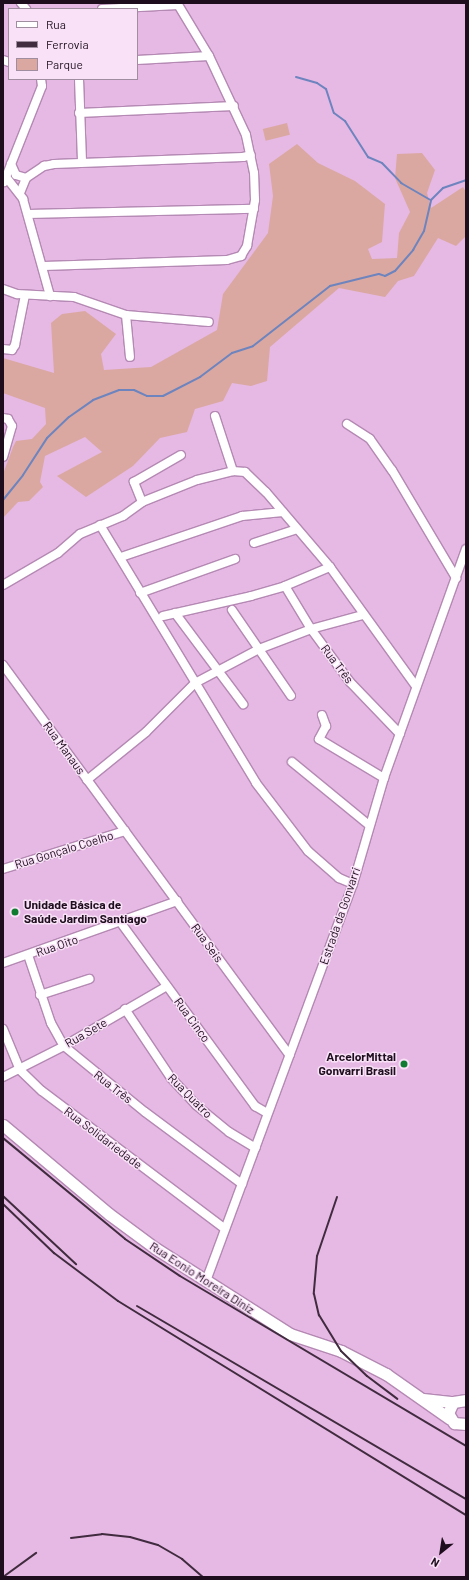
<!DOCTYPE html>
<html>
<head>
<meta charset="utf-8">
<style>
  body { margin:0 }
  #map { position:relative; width:469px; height:1580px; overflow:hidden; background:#e6b8e4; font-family:Barlow,sans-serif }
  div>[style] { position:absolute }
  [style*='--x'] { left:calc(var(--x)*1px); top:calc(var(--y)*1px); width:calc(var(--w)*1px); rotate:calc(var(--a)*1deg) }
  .green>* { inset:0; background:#daa8a1; transform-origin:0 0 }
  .stream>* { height:2px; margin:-1px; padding:0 1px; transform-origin:1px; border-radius:1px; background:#6d84be }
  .roads { filter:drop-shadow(1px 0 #b489b3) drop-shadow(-1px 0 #b489b3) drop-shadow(0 1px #b489b3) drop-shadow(0 -1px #b489b3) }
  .minor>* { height:8px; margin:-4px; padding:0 4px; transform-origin:4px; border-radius:4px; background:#fff }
  .secondary>* { height:11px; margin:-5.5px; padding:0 5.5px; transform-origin:5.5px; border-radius:5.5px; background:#fff }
  .rail>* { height:2px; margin:-1px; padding:0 1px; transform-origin:1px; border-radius:1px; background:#402b3f }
  .dots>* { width:11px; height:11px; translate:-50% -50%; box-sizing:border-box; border:2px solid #f9e2f8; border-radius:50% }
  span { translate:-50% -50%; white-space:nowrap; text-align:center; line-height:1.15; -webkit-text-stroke:3px #f9e2f8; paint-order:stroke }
  .street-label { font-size:12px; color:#1e0e1d }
  .poi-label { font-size:12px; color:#1e0e1d; font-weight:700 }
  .left { translate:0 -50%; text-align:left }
  .right { translate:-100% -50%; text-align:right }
  .frame { position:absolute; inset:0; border:4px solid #1e0e1d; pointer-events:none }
  .legend { position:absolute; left:8px; top:8px; width:130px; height:72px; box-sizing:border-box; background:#f9e2f8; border:1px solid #a18da0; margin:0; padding:5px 7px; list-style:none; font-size:12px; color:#1e0e1d }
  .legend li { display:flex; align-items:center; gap:8px; height:20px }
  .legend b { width:20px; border:1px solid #a18da0 }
  .north { position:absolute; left:421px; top:1532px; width:40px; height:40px; -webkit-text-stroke:3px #f9e2f8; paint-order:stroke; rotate:210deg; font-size:11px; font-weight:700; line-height:16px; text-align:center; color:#1e0e1d }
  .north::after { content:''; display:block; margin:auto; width:14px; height:18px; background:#1e0e1d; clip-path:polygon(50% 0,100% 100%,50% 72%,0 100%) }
</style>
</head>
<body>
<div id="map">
  <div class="green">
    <div style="left:287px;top:123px;width:12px;height:25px;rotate:76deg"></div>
    <div style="clip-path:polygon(297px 144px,318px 163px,355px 181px,385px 204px,382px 242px,368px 249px,372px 259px,397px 258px,399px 233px,410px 212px,395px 178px,397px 154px,422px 153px,435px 170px,427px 193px,431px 208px,463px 187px,466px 192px,466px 236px,456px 246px,438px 238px,414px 276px,398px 281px,385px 297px,339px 288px,270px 347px,267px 381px,251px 386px,232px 383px,223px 401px,195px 409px,187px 432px,160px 438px,133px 466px,86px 497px,57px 476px,102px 452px,85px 437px,45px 456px,40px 482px,43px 487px,29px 501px,18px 502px,3px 518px,3px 474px,13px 447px,16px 441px,32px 439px,46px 424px,45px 408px,3px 393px,3px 358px,54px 373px,51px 323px,62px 314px,85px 311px,116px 334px,101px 354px,104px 370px,151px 367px,217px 330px,223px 294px,268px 233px,273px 196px,269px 164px)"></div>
  </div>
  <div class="stream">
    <div style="--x:296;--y:77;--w:22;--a:16"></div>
    <div style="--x:317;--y:83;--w:11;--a:34"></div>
    <div style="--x:326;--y:89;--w:25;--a:72"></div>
    <div style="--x:334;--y:113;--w:14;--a:36"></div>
    <div style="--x:345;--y:121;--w:43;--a:57.4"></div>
    <div style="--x:368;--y:157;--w:15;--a:23"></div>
    <div style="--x:382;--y:163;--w:28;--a:46"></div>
    <div style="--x:401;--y:183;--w:34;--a:30"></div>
    <div style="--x:431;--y:200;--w:17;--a:-45"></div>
    <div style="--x:443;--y:188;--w:24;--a:-19"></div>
    <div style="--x:3;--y:500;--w:32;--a:-51"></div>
    <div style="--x:23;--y:475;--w:44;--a:-57"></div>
    <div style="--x:47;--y:438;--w:30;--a:-44"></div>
    <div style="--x:69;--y:417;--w:29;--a:-35"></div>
    <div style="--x:93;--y:400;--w:28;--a:-21"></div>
    <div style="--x:119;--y:390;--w:15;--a:0"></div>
    <div style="--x:134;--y:390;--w:14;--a:25"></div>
    <div style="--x:147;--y:396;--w:16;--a:0"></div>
    <div style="--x:163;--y:396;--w:42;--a:-27.2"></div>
    <div style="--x:200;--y:377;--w:40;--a:-37"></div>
    <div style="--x:232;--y:353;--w:22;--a:-18"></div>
    <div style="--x:253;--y:346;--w:98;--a:-37.9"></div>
    <div style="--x:330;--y:286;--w:50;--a:-13.8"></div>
    <div style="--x:379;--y:274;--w:6;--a:18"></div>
    <div style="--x:385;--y:276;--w:11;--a:-27"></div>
    <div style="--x:395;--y:271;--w:28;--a:-49"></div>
    <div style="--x:413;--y:250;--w:22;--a:-60"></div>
    <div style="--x:424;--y:231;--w:32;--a:-77"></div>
  </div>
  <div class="roads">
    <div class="minor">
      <div style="--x:21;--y:3;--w:8;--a:50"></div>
      <div style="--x:102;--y:9;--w:76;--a:-3"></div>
      <div style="--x:3;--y:60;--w:6;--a:18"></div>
      <div style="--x:137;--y:60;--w:72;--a:-3.2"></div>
      <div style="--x:79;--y:79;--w:83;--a:87.9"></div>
      <div style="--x:79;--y:113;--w:155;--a:-2.6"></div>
      <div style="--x:11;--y:164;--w:12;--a:66"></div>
      <div style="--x:16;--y:175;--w:10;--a:17"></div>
      <div style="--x:6;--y:177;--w:28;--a:52"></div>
      <div style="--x:23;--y:199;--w:101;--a:74.4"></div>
      <div style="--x:4;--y:182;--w:103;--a:-68.4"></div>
      <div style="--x:42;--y:86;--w:7;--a:-98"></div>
      <div style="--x:20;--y:193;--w:16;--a:-68"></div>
      <div style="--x:26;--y:178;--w:22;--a:-34"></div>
      <div style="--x:44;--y:166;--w:10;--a:-11"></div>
      <div style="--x:54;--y:164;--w:189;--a:-2.1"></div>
      <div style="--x:243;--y:157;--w:8;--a:-14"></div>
      <div style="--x:28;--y:214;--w:226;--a:-1.3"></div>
      <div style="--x:44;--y:266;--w:183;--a:-1.9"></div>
      <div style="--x:227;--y:260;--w:15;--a:-16"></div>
      <div style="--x:241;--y:256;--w:12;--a:-59"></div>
      <div style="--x:247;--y:246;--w:47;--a:-80.1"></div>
      <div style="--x:255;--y:200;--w:27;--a:-92"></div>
      <div style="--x:254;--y:173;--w:39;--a:-102"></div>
      <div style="--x:246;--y:135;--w:87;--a:-115.1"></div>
      <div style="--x:209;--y:56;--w:62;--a:-121.1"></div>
      <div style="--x:3;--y:289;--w:15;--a:20"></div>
      <div style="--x:17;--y:294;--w:57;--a:3"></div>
      <div style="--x:74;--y:297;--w:55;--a:19.1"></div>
      <div style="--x:126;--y:315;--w:83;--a:4.8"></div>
      <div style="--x:126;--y:315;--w:42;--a:84.6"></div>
      <div style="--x:3;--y:349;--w:9;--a:6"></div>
      <div style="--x:12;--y:350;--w:6;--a:-59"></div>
      <div style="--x:15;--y:345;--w:51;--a:-78.7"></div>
      <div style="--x:215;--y:416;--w:58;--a:71.9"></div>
      <div style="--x:233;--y:471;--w:12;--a:5"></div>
      <div style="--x:245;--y:472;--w:29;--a:44"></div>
      <div style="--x:266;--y:492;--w:99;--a:49.5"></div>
      <div style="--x:330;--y:567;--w:145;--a:54.2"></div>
      <div style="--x:3;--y:418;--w:5;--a:11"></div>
      <div style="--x:8;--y:419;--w:8;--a:60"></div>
      <div style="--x:12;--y:426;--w:32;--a:106"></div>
      <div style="--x:347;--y:424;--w:27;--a:33"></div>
      <div style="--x:370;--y:439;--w:38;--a:55"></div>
      <div style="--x:392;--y:470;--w:126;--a:59.3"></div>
      <div style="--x:142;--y:502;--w:22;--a:-112"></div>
      <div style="--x:134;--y:482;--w:54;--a:-29.9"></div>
      <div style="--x:100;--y:525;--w:301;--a:58.8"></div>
      <div style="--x:256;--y:783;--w:86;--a:52.6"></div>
      <div style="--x:308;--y:851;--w:41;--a:41.1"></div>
      <div style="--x:339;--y:878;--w:15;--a:23"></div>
      <div style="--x:254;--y:543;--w:45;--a:-18"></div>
      <div style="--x:121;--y:557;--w:128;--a:-18.7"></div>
      <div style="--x:242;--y:516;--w:41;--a:-5.6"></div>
      <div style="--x:3;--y:585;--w:64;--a:-30.2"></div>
      <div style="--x:58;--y:553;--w:29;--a:-41"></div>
      <div style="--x:80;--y:534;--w:47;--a:-22.7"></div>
      <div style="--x:123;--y:516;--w:24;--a:-36"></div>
      <div style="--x:142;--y:502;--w:59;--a:-21.8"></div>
      <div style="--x:197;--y:480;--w:37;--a:-14"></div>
      <div style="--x:285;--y:586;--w:50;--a:58.8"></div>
      <div style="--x:311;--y:629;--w:66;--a:53.7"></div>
      <div style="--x:350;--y:682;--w:72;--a:46.1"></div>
      <div style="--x:140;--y:593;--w:101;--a:-19.7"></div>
      <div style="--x:232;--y:610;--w:104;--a:55.5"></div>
      <div style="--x:175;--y:613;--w:114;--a:53.2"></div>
      <div style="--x:163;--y:616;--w:90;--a:-12.8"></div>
      <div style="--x:251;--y:596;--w:35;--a:-16"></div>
      <div style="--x:285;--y:586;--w:49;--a:-22.9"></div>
      <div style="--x:3;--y:665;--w:484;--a:53.7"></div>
      <div style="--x:322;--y:715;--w:12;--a:70"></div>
      <div style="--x:326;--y:726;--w:15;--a:118"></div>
      <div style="--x:319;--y:739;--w:76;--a:31"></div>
      <div style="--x:292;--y:762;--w:99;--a:39.3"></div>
      <div style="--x:87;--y:780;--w:76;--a:-39.1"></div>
      <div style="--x:146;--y:732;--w:69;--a:-45"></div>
      <div style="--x:195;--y:683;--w:72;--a:-28"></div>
      <div style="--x:259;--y:649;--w:56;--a:-21"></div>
      <div style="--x:311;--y:629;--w:54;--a:-15.1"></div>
      <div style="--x:3;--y:869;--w:128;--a:-17.3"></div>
      <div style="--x:121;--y:923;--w:227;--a:53.8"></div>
      <div style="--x:255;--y:1106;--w:14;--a:30"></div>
      <div style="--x:28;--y:955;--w:72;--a:71.3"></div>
      <div style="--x:51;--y:1023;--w:26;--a:61"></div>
      <div style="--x:64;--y:1046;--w:104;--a:39.2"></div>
      <div style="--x:145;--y:1112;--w:121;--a:36.6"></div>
      <div style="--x:3;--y:963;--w:185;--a:-19.6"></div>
      <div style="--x:40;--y:995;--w:52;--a:-18.1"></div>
      <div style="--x:125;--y:1009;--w:83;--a:56.3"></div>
      <div style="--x:171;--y:1078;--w:37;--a:47"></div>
      <div style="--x:196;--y:1105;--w:43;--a:39.3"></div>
      <div style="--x:229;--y:1132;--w:31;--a:31"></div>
      <div style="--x:3;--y:1029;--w:44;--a:67.5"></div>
      <div style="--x:20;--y:1070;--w:30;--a:44"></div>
      <div style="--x:42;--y:1091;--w:229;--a:37"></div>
      <div style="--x:3;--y:1077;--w:68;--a:-26.9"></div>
      <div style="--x:64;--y:1046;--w:119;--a:-30.2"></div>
      <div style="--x:206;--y:1281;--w:423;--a:-69.7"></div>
      <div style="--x:353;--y:884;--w:110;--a:-73.7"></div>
      <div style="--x:384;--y:778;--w:243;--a:-70.3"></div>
    </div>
    <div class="secondary">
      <div style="--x:3;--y:1125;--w:138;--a:40"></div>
      <div style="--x:109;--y:1214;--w:57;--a:36.5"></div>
      <div style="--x:155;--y:1248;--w:160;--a:32.5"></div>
      <div style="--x:290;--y:1334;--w:54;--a:18.4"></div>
      <div style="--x:341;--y:1351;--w:51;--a:27.1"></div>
      <div style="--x:386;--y:1374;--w:78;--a:35.1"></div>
      <div style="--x:423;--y:1399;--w:30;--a:6"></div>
      <div style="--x:466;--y:1400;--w:13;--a:171"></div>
      <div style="--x:453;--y:1402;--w:12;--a:114"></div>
      <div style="--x:448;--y:1413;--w:12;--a:59"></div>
      <div style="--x:454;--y:1423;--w:12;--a:5"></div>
    </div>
  </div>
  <div class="rail">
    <div style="--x:3;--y:1138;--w:158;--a:39.6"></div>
    <div style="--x:125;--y:1239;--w:66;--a:33.9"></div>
    <div style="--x:180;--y:1276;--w:333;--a:30.7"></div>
    <div style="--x:3;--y:1196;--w:100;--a:43"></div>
    <div style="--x:337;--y:1197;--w:62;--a:108.7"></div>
    <div style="--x:317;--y:1256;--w:38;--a:95"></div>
    <div style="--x:314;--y:1294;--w:22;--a:77"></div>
    <div style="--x:319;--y:1315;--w:42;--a:58.6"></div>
    <div style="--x:341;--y:1351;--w:36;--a:44"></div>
    <div style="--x:367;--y:1376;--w:38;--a:37"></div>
    <div style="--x:3;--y:1204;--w:71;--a:43.9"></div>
    <div style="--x:54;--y:1253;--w:80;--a:36.9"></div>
    <div style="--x:118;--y:1301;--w:409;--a:31.6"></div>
    <div style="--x:137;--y:1306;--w:381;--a:30.4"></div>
    <div style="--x:71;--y:1538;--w:31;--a:-7"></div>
    <div style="--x:102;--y:1534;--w:28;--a:6"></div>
    <div style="--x:130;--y:1537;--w:29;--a:16"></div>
    <div style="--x:158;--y:1545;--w:28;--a:30"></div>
    <div style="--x:182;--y:1559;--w:28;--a:41"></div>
    <div style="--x:3;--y:1577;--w:41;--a:-36"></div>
  </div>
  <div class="dots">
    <div style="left:15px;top:912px;background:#107c31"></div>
    <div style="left:404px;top:1064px;background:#107c31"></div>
  </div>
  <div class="street-label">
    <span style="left:337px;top:664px;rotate:53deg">Rua Três</span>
    <span style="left:64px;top:748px;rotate:54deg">Rua Manaus</span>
    <span style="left:64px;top:850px;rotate:-17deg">Rua Gonçalo Coelho</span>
    <span style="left:340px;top:916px;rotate:-71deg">Estrada da Gonvarri</span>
    <span style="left:207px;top:943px;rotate:54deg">Rua Seis</span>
    <span style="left:57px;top:946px;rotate:-19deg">Rua Oito</span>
    <span style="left:192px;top:1020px;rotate:54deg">Rua Cinco</span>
    <span style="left:86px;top:1033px;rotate:-30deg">Rua Sete</span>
    <span style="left:113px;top:1087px;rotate:38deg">Rua Três</span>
    <span style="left:190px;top:1096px;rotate:45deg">Rua Quatro</span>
    <span style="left:103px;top:1138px;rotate:37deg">Rua Solidariedade</span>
    <span style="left:202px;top:1278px;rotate:33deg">Rua Eonio Moreira Diniz</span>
  </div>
  <div class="poi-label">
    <span class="left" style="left:24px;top:912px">Unidade Básica de<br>Saúde Jardim Santiago</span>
    <span class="right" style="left:396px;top:1064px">ArcelorMittal<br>Gonvarri Brasil</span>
  </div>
  <div class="frame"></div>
  <ul class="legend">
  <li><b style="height:5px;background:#fff"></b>Rua</li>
  <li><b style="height:5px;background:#402b3f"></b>Ferrovia</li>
  <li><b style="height:11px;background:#daa8a1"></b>Parque</li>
  </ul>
  <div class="north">N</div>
</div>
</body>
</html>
